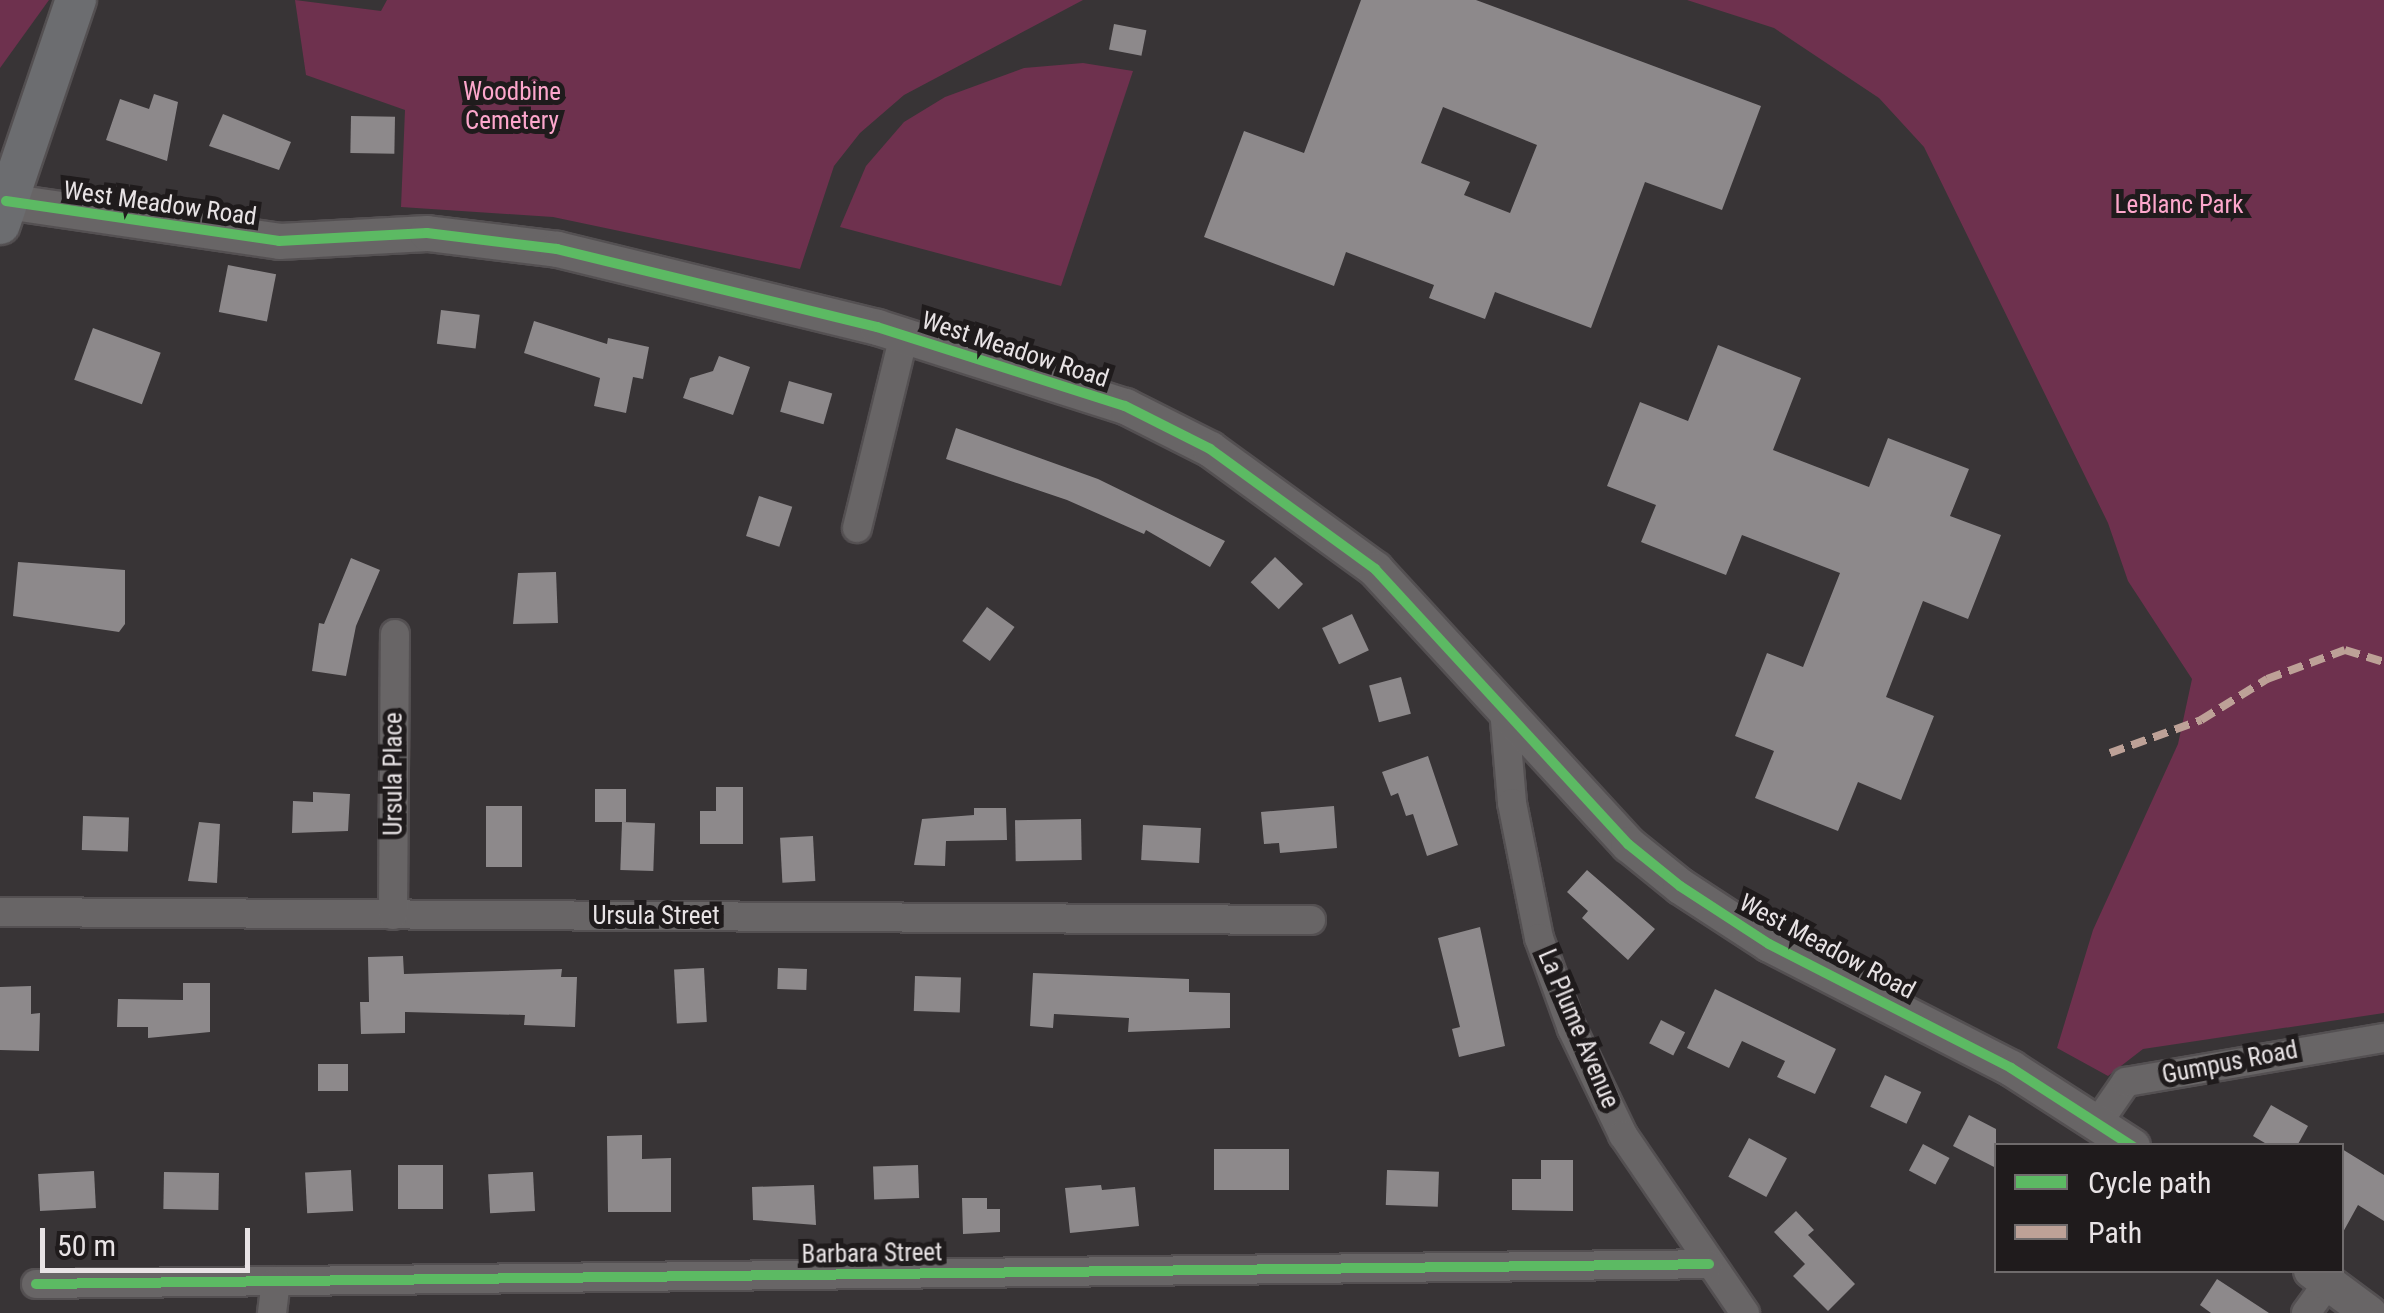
<!DOCTYPE html>
<html>
<head>
<meta charset="utf-8">
<style>
  body { margin:0 }
  #map { position:relative; width:2384px; height:1313px; overflow:hidden; background:#383436; font-family:"Roboto Condensed",sans-serif }
  div>[style] { position:absolute }
  [style*='--x'] { left:calc(var(--x)*1px); top:calc(var(--y)*1px); width:calc(var(--w)*1px); rotate:calc(var(--a)*1deg) }
  .green>* { inset:0; background:#6e314e }
  .building>* { inset:0; background:#8d898b; transform-origin:0 0 }
  .roads { filter:drop-shadow(2px 0 #545052) drop-shadow(-2px 0 #545052) drop-shadow(0 2px #545052) drop-shadow(0 -2px #545052) }
  .minor>* { height:28px; margin:-14px; padding:0 14px; transform-origin:14px; border-radius:14px; background:#686566 }
  .tertiary>* { height:35px; margin:-17.5px; padding:0 17.5px; transform-origin:17.5px; border-radius:17.5px; background:#686566 }
  .secondary>* { height:40px; margin:-20px; padding:0 20px; transform-origin:20px; border-radius:20px; background:#6c6d70 }
  .quiet>* { height:8px; margin-top:-4px; transform-origin:0; background:repeating-linear-gradient(90deg,#bda197 0 15px,transparent 0 23px) }
  .cycleway>* { height:10px; margin:-5px; padding:0 5px; transform-origin:5px; border-radius:5px; background:#5cba63 }
  span { translate:-50% -50%; white-space:nowrap; text-align:center; line-height:1.15; -webkit-text-stroke:10px #1f1b1c; paint-order:stroke }
  .park-label { font-size:25px; color:#fda7cc }
  .street-label { font-size:25px; color:#e8e3e5 }
  .legend { position:absolute; left:1994px; top:1143px; width:350px; height:130px; box-sizing:border-box; background:#1f1b1c; border:2px solid #6f6b6c; margin:0; padding:12px 18px; list-style:none; font-size:30px; color:#e8e3e5 }
  .legend li { display:flex; align-items:center; gap:20px; height:50px }
  .legend b { width:50px; border:2px solid #6f6b6c }
  .scale { position:absolute; left:40px; top:1228px; width:210px; height:45px; box-sizing:border-box; border:5px solid #e8e3e5; border-top:0; padding-left:12px; font-size:30px; line-height:35px; white-space:nowrap; color:#e8e3e5; -webkit-text-stroke:8px #1f1b1c; paint-order:stroke }
</style>
</head>
<body>
<div id="map">
  <div class="green">
    <div style="clip-path:polygon(0 0,49px 0,0 68px)"></div>
    <div style="clip-path:polygon(295px 0,381px 11px,387px 0,1083px 0,904px 95px,860px 133px,834px 166px,800px 269px,553px 217px,401px 207px,405px 110px,306px 75px)"></div>
    <div style="clip-path:polygon(1687px 0,2384px 0,2384px 1013px,2143px 1049px,2108px 1076px,2057px 1048px,2093px 930px,2178px 744px,2192px 679px,2128px 581px,2108px 523px,1924px 147px,1879px 98px,1774px 28px)"></div>
    <div style="clip-path:polygon(1083px 63px,1133px 71px,1061px 286px,840px 227px,866px 166px,904px 122px,945px 97px,1024px 68px)"></div>
  </div>
  <div class="building">
    <div style="clip-path:polygon(evenodd,1361px 0,1476px 0,1761px 106px,1722px 210px,1645px 182px,1591px 328px,1495px 292px,1485px 319px,1429px 298px,1434px 285px,1346px 252px,1334px 286px,1204px 237px,1244px 131px,1304px 153px,1361px 0,1443px 107px,1537px 145px,1510px 213px,1464px 195px,1470px 182px,1421px 163px,1443px 107px)"></div>
    <div style="left:1114px;top:24px;width:33px;height:26px;rotate:11deg"></div>
    <div style="clip-path:polygon(154px 94px,178px 102px,167px 161px,106px 140px,120px 99px,149px 109px)"></div>
    <div style="clip-path:polygon(223px 114px,291px 142px,279px 170px,209px 146px)"></div>
    <div style="left:351px;top:116px;width:44px;height:37px;rotate:1deg"></div>
    <div style="left:228px;top:265px;width:49px;height:48px;rotate:11deg"></div>
    <div style="left:441px;top:310px;width:39px;height:34px;rotate:7deg"></div>
    <div style="clip-path:polygon(534px 321px,607px 344px,608px 338px,649px 347px,643px 379px,633px 377px,626px 413px,594px 406px,600px 378px,524px 353px)"></div>
    <div style="left:93px;top:328px;width:72px;height:55px;rotate:20deg"></div>
    <div style="clip-path:polygon(1718px 345px,1801px 378px,1773px 450px,1869px 487px,1888px 438px,1969px 469px,1950px 516px,2001px 535px,1968px 619px,1923px 601px,1886px 697px,1934px 716px,1901px 800px,1858px 782px,1838px 831px,1755px 798px,1774px 751px,1735px 736px,1767px 653px,1803px 667px,1840px 573px,1742px 535px,1726px 575px,1641px 542px,1656px 505px,1607px 486px,1640px 402px,1688px 421px)"></div>
    <div style="clip-path:polygon(719px 356px,750px 367px,733px 415px,683px 398px,690px 378px,713px 371px)"></div>
    <div style="left:789px;top:381px;width:45px;height:32px;rotate:16deg"></div>
    <div style="clip-path:polygon(956px 428px,1098px 479px,1225px 541px,1210px 567px,1146px 530px,1144px 534px,1067px 500px,946px 459px)"></div>
    <div style="left:759px;top:496px;width:35px;height:42px;rotate:18deg"></div>
    <div style="left:1275px;top:557px;width:39px;height:35px;rotate:44deg"></div>
    <div style="clip-path:polygon(351px 558px,380px 570px,356px 626px,346px 676px,312px 671px,319px 623px,324px 624px)"></div>
    <div style="clip-path:polygon(18px 562px,125px 570px,125px 624px,119px 632px,13px 616px)"></div>
    <div style="clip-path:polygon(556px 572px,558px 623px,513px 624px,518px 573px)"></div>
    <div style="left:987px;top:607px;width:34px;height:42px;rotate:36deg"></div>
    <div style="left:1352px;top:614px;width:40px;height:33px;rotate:65deg"></div>
    <div style="left:1401px;top:677px;width:38px;height:33px;rotate:75deg"></div>
    <div style="clip-path:polygon(1428px 756px,1458px 845px,1427px 856px,1413px 814px,1406px 816px,1398px 793px,1391px 796px,1382px 772px)"></div>
    <div style="clip-path:polygon(716px 787px,743px 787px,743px 844px,700px 844px,700px 811px,716px 811px)"></div>
    <div style="left:595px;top:789px;width:31px;height:33px"></div>
    <div style="clip-path:polygon(313px 792px,350px 794px,348px 831px,292px 833px,293px 801px,313px 802px)"></div>
    <div style="left:486px;top:806px;width:36px;height:61px"></div>
    <div style="clip-path:polygon(1334px 806px,1337px 848px,1280px 853px,1279px 843px,1264px 844px,1261px 812px)"></div>
    <div style="clip-path:polygon(974px 808px,1006px 808px,1007px 840px,946px 841px,945px 866px,914px 865px,922px 819px,974px 815px)"></div>
    <div style="left:83px;top:816px;width:46px;height:34px;rotate:2deg"></div>
    <div style="left:1081px;top:819px;width:41px;height:66px;rotate:89deg"></div>
    <div style="clip-path:polygon(199px 822px,220px 824px,217px 883px,188px 881px)"></div>
    <div style="left:622px;top:822px;width:33px;height:48px;rotate:2deg"></div>
    <div style="left:1143px;top:825px;width:58px;height:35px;rotate:3deg"></div>
    <div style="left:813px;top:836px;width:45px;height:33px;rotate:87deg"></div>
    <div style="clip-path:polygon(1587px 870px,1655px 929px,1628px 960px,1582px 918px,1588px 911px,1567px 892px)"></div>
    <div style="clip-path:polygon(1480px 927px,1505px 1046px,1459px 1057px,1452px 1029px,1460px 1027px,1438px 938px)"></div>
    <div style="clip-path:polygon(403px 956px,404px 974px,562px 969px,561px 977px,577px 977px,575px 1027px,524px 1025px,525px 1015px,405px 1012px,405px 1033px,361px 1034px,360px 1002px,369px 1002px,368px 957px)"></div>
    <div style="left:704px;top:968px;width:54px;height:30px;rotate:87deg"></div>
    <div style="left:778px;top:968px;width:29px;height:21px;rotate:2deg"></div>
    <div style="clip-path:polygon(1033px 973px,1189px 979px,1189px 992px,1230px 993px,1230px 1028px,1128px 1032px,1129px 1018px,1054px 1014px,1053px 1028px,1030px 1026px)"></div>
    <div style="left:915px;top:976px;width:46px;height:35px;rotate:2deg"></div>
    <div style="clip-path:polygon(183px 983px,210px 983px,210px 1032px,148px 1038px,148px 1027px,117px 1027px,118px 999px,183px 1000px)"></div>
    <div style="clip-path:polygon(31px 986px,31px 1014px,40px 1013px,39px 1051px,0 1050px,0 987px)"></div>
    <div style="clip-path:polygon(1715px 989px,1836px 1049px,1815px 1094px,1777px 1077px,1785px 1061px,1742px 1041px,1729px 1068px,1687px 1048px)"></div>
    <div style="left:1661px;top:1020px;width:27px;height:26px;rotate:27deg"></div>
    <div style="left:318px;top:1064px;width:30px;height:27px"></div>
    <div style="left:1885px;top:1075px;width:40px;height:35px;rotate:25deg"></div>
    <div style="clip-path:polygon(2271px 1105px,2308px 1126px,2297px 1146px,2270px 1146px,2253px 1136px)"></div>
    <div style="clip-path:polygon(1969px 1115px,1996px 1129px,1996px 1168px,1953px 1146px)"></div>
    <div style="clip-path:polygon(642px 1135px,642px 1159px,671px 1158px,671px 1212px,608px 1212px,607px 1136px)"></div>
    <div style="left:1749px;top:1138px;width:43px;height:44px;rotate:28deg"></div>
    <div style="left:1923px;top:1144px;width:30px;height:30px;rotate:28deg"></div>
    <div style="left:1289px;top:1149px;width:41px;height:75px;rotate:90deg"></div>
    <div style="clip-path:polygon(2342px 1149px,2384px 1175px,2384px 1221px,2358px 1205px,2342px 1234px)"></div>
    <div style="clip-path:polygon(1541px 1160px,1573px 1160px,1573px 1211px,1512px 1210px,1512px 1179px,1541px 1179px)"></div>
    <div style="left:398px;top:1165px;width:45px;height:44px"></div>
    <div style="left:918px;top:1165px;width:33px;height:45px;rotate:88deg"></div>
    <div style="left:351px;top:1170px;width:41px;height:46px;rotate:87deg"></div>
    <div style="left:1387px;top:1170px;width:52px;height:35px;rotate:2deg"></div>
    <div style="left:94px;top:1171px;width:37px;height:56px;rotate:87deg"></div>
    <div style="left:164px;top:1172px;width:55px;height:37px;rotate:1deg"></div>
    <div style="left:533px;top:1172px;width:39px;height:45px;rotate:87deg"></div>
    <div style="clip-path:polygon(814px 1185px,816px 1225px,753px 1220px,752px 1187px)"></div>
    <div style="clip-path:polygon(1101px 1185px,1102px 1190px,1135px 1187px,1139px 1226px,1070px 1233px,1065px 1188px)"></div>
    <div style="clip-path:polygon(962px 1198px,987px 1198px,987px 1209px,1000px 1209px,1000px 1232px,963px 1234px)"></div>
    <div style="clip-path:polygon(1796px 1211px,1814px 1230px,1808px 1235px,1855px 1284px,1828px 1311px,1793px 1276px,1805px 1264px,1774px 1232px)"></div>
    <div style="clip-path:polygon(2217px 1279px,2269px 1313px,2211px 1313px,2200px 1305px)"></div>
  </div>
  <div class="roads">
    <div class="minor">
      <div style="--x:857;--y:528;--w:199;--a:-76.3"></div>
      <div style="--x:1504;--y:709;--w:94;--a:85.1"></div>
      <div style="--x:1512;--y:803;--w:138;--a:78.7"></div>
      <div style="--x:1539;--y:938;--w:97;--a:70.1"></div>
      <div style="--x:1572;--y:1029;--w:118;--a:64.3"></div>
      <div style="--x:1623;--y:1135;--w:216;--a:55.6"></div>
      <div style="--x:0;--y:912;--w:1311;--a:0.35"></div>
      <div style="--x:393;--y:915;--w:281;--a:-89.6"></div>
      <div style="--x:2097;--y:1124;--w:51;--a:-55.4"></div>
      <div style="--x:2126;--y:1082;--w:262;--a:-9.7"></div>
      <div style="--x:36;--y:1284;--w:1673;--a:-0.68"></div>
      <div style="--x:272;--y:1313;--w:32;--a:-83"></div>
      <div style="--x:2306;--y:1313;--w:37;--a:-54"></div>
    </div>
    <div class="tertiary">
      <div style="--x:6;--y:201;--w:276;--a:8.3"></div>
      <div style="--x:279;--y:241;--w:148;--a:-3.1"></div>
      <div style="--x:427;--y:233;--w:131;--a:7"></div>
      <div style="--x:557;--y:249;--w:329;--a:13.7"></div>
      <div style="--x:877;--y:327;--w:260;--a:17.7"></div>
      <div style="--x:1125;--y:406;--w:95;--a:26.8"></div>
      <div style="--x:1210;--y:449;--w:204;--a:36"></div>
      <div style="--x:1375;--y:569;--w:374;--a:47.4"></div>
      <div style="--x:1628;--y:844;--w:67;--a:38.9"></div>
      <div style="--x:1680;--y:886;--w:106;--a:33.1"></div>
      <div style="--x:1769;--y:944;--w:272;--a:27.1"></div>
      <div style="--x:2011;--y:1068;--w:144;--a:32.8"></div>
      <div style="--x:2311;--y:1270;--w:72;--a:36.6"></div>
    </div>
    <div class="secondary">
      <div style="--x:0;--y:224;--w:237;--a:-71.3"></div>
    </div>
  </div>
  <div class="quiet">
    <div style="--x:2110;--y:753;--w:97;--a:-19.9"></div>
    <div style="--x:2201;--y:720;--w:78;--a:-31.8"></div>
    <div style="--x:2267;--y:679;--w:83;--a:-20.4"></div>
    <div style="--x:2345;--y:650;--w:41;--a:17.1"></div>
  </div>
  <div class="cycleway">
    <div style="--x:6;--y:201;--w:276;--a:8.3"></div>
    <div style="--x:279;--y:241;--w:148;--a:-3.1"></div>
    <div style="--x:427;--y:233;--w:131;--a:7"></div>
    <div style="--x:557;--y:249;--w:329;--a:13.7"></div>
    <div style="--x:877;--y:327;--w:260;--a:17.7"></div>
    <div style="--x:1125;--y:406;--w:95;--a:26.8"></div>
    <div style="--x:1210;--y:449;--w:204;--a:36"></div>
    <div style="--x:1375;--y:569;--w:374;--a:47.4"></div>
    <div style="--x:1628;--y:844;--w:67;--a:38.9"></div>
    <div style="--x:1680;--y:886;--w:106;--a:33.1"></div>
    <div style="--x:1769;--y:944;--w:272;--a:27.1"></div>
    <div style="--x:2011;--y:1068;--w:144;--a:32.8"></div>
    <div style="--x:36;--y:1284;--w:1673;--a:-0.68"></div>
  </div>
  <div class="park-label">
    <span style="left:512px;top:107px">Woodbine<br>Cemetery</span>
    <span style="left:2179px;top:205px">LeBlanc Park</span>
  </div>
  <div class="street-label">
    <span style="left:160px;top:204px;rotate:8deg">West Meadow Road</span>
    <span style="left:1015px;top:350px;rotate:18deg">West Meadow Road</span>
    <span style="left:394px;top:774px;rotate:-90deg">Ursula Place</span>
    <span style="left:656px;top:916px">Ursula Street</span>
    <span style="left:1827px;top:947px;rotate:28deg">West Meadow Road</span>
    <span style="left:1578px;top:1029px;rotate:67deg">La Plume Avenue</span>
    <span style="left:2230px;top:1063px;rotate:-11deg">Gumpus Road</span>
    <span style="left:872px;top:1254px;rotate:-1deg">Barbara Street</span>
  </div>
  <ul class="legend">
  <li><b style="height:12px;background:#5cba63"></b>Cycle path</li>
  <li><b style="height:12px;background:#bda197"></b>Path</li>
  </ul>
  <div class="scale">50 m</div>
</div>
</body>
</html>
